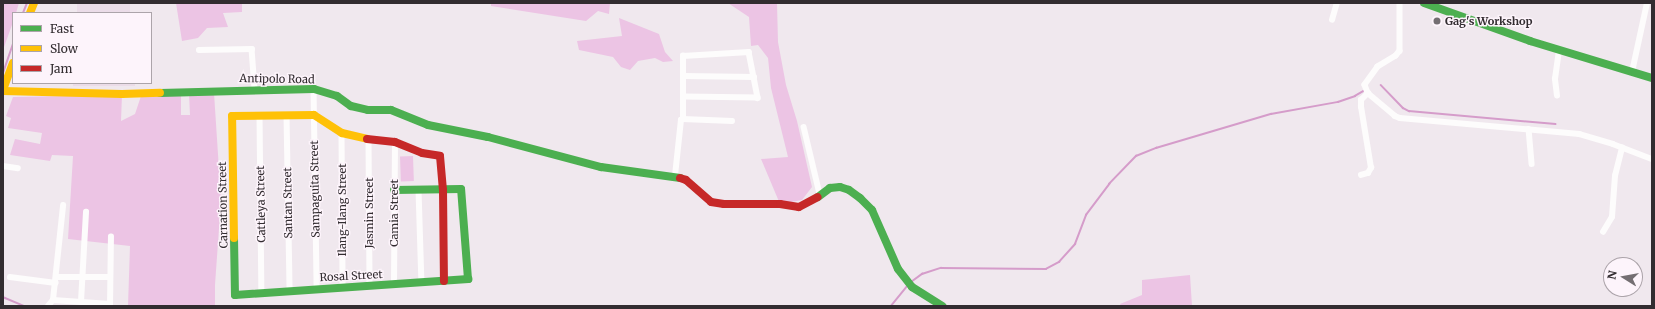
<!DOCTYPE html>
<html>
<head>
<meta charset="utf-8">
<style>
  body { margin:0 }
  #map { position:relative; width:1655px; height:309px; overflow:hidden; background:#f0e8ee; font-family:Merriweather,serif }
  div>[style] { position:absolute }
  [style*='--x'] { left:calc(var(--x)*1px); top:calc(var(--y)*1px); width:calc(var(--w)*1px); rotate:calc(var(--a)*1deg) }
  .built>* { inset:0; background:#ebdce8; transform-origin:0 0 }
  .green>* { inset:0; background:#ecc4e4; transform-origin:0 0 }
  .stream>* { height:1.5px; margin:-0.75px; padding:0 0.75px; transform-origin:0.75px; border-radius:0.75px; background:#d59cca }
  .street>* { height:5.5px; margin:-2.75px; padding:0 2.75px; transform-origin:2.75px; border-radius:2.75px; background:#fdfcfc }
  .fast>* { height:8px; margin:-4px; padding:0 4px; transform-origin:4px; border-radius:4px; background:#4caf50 }
  .slow>* { height:8px; margin:-4px; padding:0 4px; transform-origin:4px; border-radius:4px; background:#ffc107 }
  .jam>* { height:8px; margin:-4px; padding:0 4px; transform-origin:4px; border-radius:4px; background:#c62828 }
  .dots>* { width:11px; height:11px; translate:-50% -50%; box-sizing:border-box; border:2px solid #fdf4fb; border-radius:50% }
  span { translate:-50% -50%; white-space:nowrap; text-align:center; line-height:1.15; -webkit-text-stroke:3px #fdf4fb; paint-order:stroke }
  .poi-label { font-size:11px; color:#322c30; font-weight:700 }
  .left { translate:0 -50%; text-align:left }
  .street-label { font-size:11px; color:#322c30 }
  .frame { position:absolute; inset:0; border:4px solid #322c30; pointer-events:none }
  .legend { position:absolute; left:12px; top:12px; width:140px; height:72px; box-sizing:border-box; background:#fdf4fb; border:1px solid #aca4aa; margin:0; padding:5px 7px; list-style:none; font-size:12px; color:#322c30 }
  .legend li { display:flex; align-items:center; gap:8px; height:20px }
  .legend b { width:20px; border:1px solid #aca4aa }
  .north { position:absolute; left:1603px; top:257px; width:40px; height:40px; box-sizing:border-box; background:#fdf4fb; border:1px solid #aca4aa; border-radius:50%; rotate:281deg; font-size:11px; font-weight:700; line-height:16px; text-align:center; color:#322c30 }
  .north::after { content:''; display:block; margin:auto; width:14px; height:18px; background:#746e72; clip-path:polygon(50% 0,100% 100%,50% 72%,0 100%) }
</style>
</head>
<body>
<div id="map">
  <div class="built">
    <div style="left:77px;top:3px;width:53px;height:10px"></div>
    <div style="left:73px;top:83px;width:62px;height:3px"></div>
  </div>
  <div class="green">
    <div style="clip-path:polygon(3px 3px,19px 3px,16px 13px,13px 13px,13px 22px,3px 50px)"></div>
    <div style="clip-path:polygon(176px 3px,242px 3px,242px 12px,223px 13px,228px 27px,207px 28px,198px 38px,182px 41px)"></div>
    <div style="clip-path:polygon(491px 3px,610px 3px,609px 14px,598px 11px,586px 21px,491px 6px)"></div>
    <div style="clip-path:polygon(728px 3px,777px 3px,778px 42px,786px 85px,797px 121px,812px 187px,802px 200px,780px 204px,761px 159px,788px 157px,771px 88px,768px 58px,758px 45px,751px 46px,749px 17px)"></div>
    <div style="clip-path:polygon(619px 18px,659px 34px,665px 52px,673px 61px,663px 62px,655px 58px,638px 61px,630px 70px,621px 67px,613px 57px,579px 50px,577px 41px,622px 36px)"></div>
    <div style="clip-path:polygon(142px 93px,181px 94px,181px 115px,190px 115px,189px 94px,214px 93px,221px 200px,215px 285px,215px 306px,128px 306px,130px 246px,68px 239px,73px 156px,52px 155px,50px 161px,10px 155px,15px 139px,40px 144px,42px 133px,8px 128px,11px 118px,6px 116px,13px 97px,122px 95px,121px 121px,135px 114px)"></div>
    <div style="left:413px;top:156px;width:25px;height:13px;rotate:88deg"></div>
    <div style="clip-path:polygon(1190px 275px,1192px 306px,1121px 306px,1120px 304px,1142px 295px,1142px 280px)"></div>
  </div>
  <div class="stream">
    <div style="--x:23;--y:13;--w:11;--a:-68"></div>
    <div style="--x:3;--y:73;--w:31;--a:-71"></div>
    <div style="--x:1381;--y:85;--w:32;--a:46"></div>
    <div style="--x:1403;--y:108;--w:7;--a:27"></div>
    <div style="--x:1409;--y:111;--w:147;--a:5.1"></div>
    <div style="--x:911;--y:282;--w:14;--a:-36"></div>
    <div style="--x:922;--y:274;--w:20;--a:-18"></div>
    <div style="--x:941;--y:268;--w:105;--a:0.5"></div>
    <div style="--x:1046;--y:269;--w:15;--a:-28"></div>
    <div style="--x:1059;--y:262;--w:24;--a:-48"></div>
    <div style="--x:1075;--y:244;--w:31;--a:-69"></div>
    <div style="--x:1086;--y:215;--w:39;--a:-53"></div>
    <div style="--x:1109;--y:184;--w:39;--a:-46"></div>
    <div style="--x:1136;--y:156;--w:22;--a:-22"></div>
    <div style="--x:1156;--y:148;--w:120;--a:-16.5"></div>
    <div style="--x:1271;--y:114;--w:68;--a:-10.2"></div>
    <div style="--x:1338;--y:102;--w:18;--a:-19"></div>
    <div style="--x:1355;--y:96;--w:12;--a:-31"></div>
    <div style="--x:3;--y:297;--w:23;--a:23"></div>
    <div style="--x:891;--y:306;--w:26;--a:-51"></div>
  </div>
  <div class="street">
    <div style="--x:1400;--y:3;--w:48;--a:90"></div>
    <div style="--x:1400;--y:51;--w:6;--a:129"></div>
    <div style="--x:1396;--y:56;--w:21;--a:149"></div>
    <div style="--x:1378;--y:67;--w:22;--a:126"></div>
    <div style="--x:1365;--y:85;--w:9;--a:69"></div>
    <div style="--x:1368;--y:93;--w:35;--a:40"></div>
    <div style="--x:1395;--y:116;--w:5;--a:22"></div>
    <div style="--x:1400;--y:118;--w:180;--a:5.1"></div>
    <div style="--x:1579;--y:134;--w:35;--a:16"></div>
    <div style="--x:1613;--y:144;--w:42;--a:21"></div>
    <div style="--x:1332;--y:20;--w:18;--a:-74"></div>
    <div style="--x:199;--y:50;--w:53;--a:-1.1"></div>
    <div style="--x:252;--y:49;--w:40;--a:85.7"></div>
    <div style="--x:1632;--y:72;--w:71;--a:-77.7"></div>
    <div style="--x:683;--y:76;--w:71;--a:0.8"></div>
    <div style="--x:314;--y:89;--w:200;--a:89.1"></div>
    <div style="--x:1557;--y:96;--w:17;--a:-97"></div>
    <div style="--x:1555;--y:79;--w:29;--a:-82"></div>
    <div style="--x:260;--y:115;--w:178;--a:89.4"></div>
    <div style="--x:287;--y:115;--w:176;--a:89"></div>
    <div style="--x:683;--y:119;--w:63;--a:-90"></div>
    <div style="--x:683;--y:56;--w:66;--a:-3.5"></div>
    <div style="--x:749;--y:52;--w:47;--a:78.9"></div>
    <div style="--x:758;--y:98;--w:74;--a:-179.2"></div>
    <div style="--x:804;--y:127;--w:69;--a:76.6"></div>
    <div style="--x:1529;--y:129;--w:35;--a:85"></div>
    <div style="--x:342;--y:133;--w:155;--a:89.6"></div>
    <div style="--x:369;--y:139;--w:147;--a:89.6"></div>
    <div style="--x:3;--y:166;--w:15;--a:8"></div>
    <div style="--x:1361;--y:175;--w:7;--a:-16"></div>
    <div style="--x:1368;--y:173;--w:6;--a:-59"></div>
    <div style="--x:1371;--y:168;--w:62;--a:-99.3"></div>
    <div style="--x:1361;--y:107;--w:7;--a:-90"></div>
    <div style="--x:1361;--y:100;--w:10;--a:-45"></div>
    <div style="--x:675;--y:176;--w:56;--a:-83.9"></div>
    <div style="--x:681;--y:120;--w:2;--a:-27"></div>
    <div style="--x:683;--y:119;--w:49;--a:2.3"></div>
    <div style="--x:419;--y:190;--w:93;--a:88.2"></div>
    <div style="--x:1603;--y:232;--w:17;--a:-59"></div>
    <div style="--x:1612;--y:217;--w:41;--a:-85.8"></div>
    <div style="--x:1615;--y:176;--w:29;--a:-76"></div>
    <div style="--x:10;--y:277;--w:46;--a:7.4"></div>
    <div style="--x:57;--y:277;--w:53;--a:0"></div>
    <div style="--x:394;--y:285;--w:143;--a:-89.6"></div>
    <div style="--x:53;--y:300;--w:57;--a:4"></div>
    <div style="--x:81;--y:302;--w:90;--a:-86.8"></div>
    <div style="--x:48;--y:306;--w:8;--a:-50"></div>
    <div style="--x:53;--y:300;--w:95;--a:-83.9"></div>
    <div style="--x:110;--y:306;--w:69;--a:-89.2"></div>
  </div>
  <div class="fast">
    <div style="--x:1424;--y:3;--w:113;--a:19.7"></div>
    <div style="--x:1530;--y:41;--w:127;--a:16.9"></div>
    <div style="--x:160;--y:93;--w:154;--a:-1.5"></div>
    <div style="--x:314;--y:89;--w:24;--a:17"></div>
    <div style="--x:337;--y:96;--w:17;--a:36"></div>
    <div style="--x:351;--y:106;--w:17;--a:13"></div>
    <div style="--x:368;--y:110;--w:23;--a:0"></div>
    <div style="--x:391;--y:110;--w:40;--a:22"></div>
    <div style="--x:428;--y:125;--w:61;--a:11.3"></div>
    <div style="--x:488;--y:137;--w:117;--a:14.9"></div>
    <div style="--x:601;--y:167;--w:80;--a:7.9"></div>
    <div style="--x:818;--y:197;--w:15;--a:-37"></div>
    <div style="--x:830;--y:188;--w:10;--a:-6"></div>
    <div style="--x:840;--y:187;--w:9;--a:18"></div>
    <div style="--x:849;--y:190;--w:14;--a:36"></div>
    <div style="--x:860;--y:198;--w:17;--a:45"></div>
    <div style="--x:872;--y:210;--w:64;--a:66.2"></div>
    <div style="--x:898;--y:269;--w:23;--a:52"></div>
    <div style="--x:912;--y:287;--w:36;--a:32"></div>
    <div style="--x:234;--y:238;--w:57;--a:89"></div>
    <div style="--x:235;--y:295;--w:234;--a:-3.9"></div>
    <div style="--x:468;--y:279;--w:90;--a:-94.4"></div>
    <div style="--x:461;--y:189;--w:67;--a:179.1"></div>
  </div>
  <div class="slow">
    <div style="--x:30;--y:13;--w:11;--a:-68"></div>
    <div style="--x:3;--y:90;--w:29;--a:-70"></div>
    <div style="--x:3;--y:91;--w:119;--a:1.4"></div>
    <div style="--x:122;--y:94;--w:38;--a:-2"></div>
    <div style="--x:234;--y:238;--w:122;--a:-90.9"></div>
    <div style="--x:232;--y:116;--w:82;--a:-0.7"></div>
    <div style="--x:314;--y:115;--w:33;--a:33"></div>
    <div style="--x:342;--y:133;--w:26;--a:13"></div>
  </div>
  <div class="jam">
    <div style="--x:367;--y:139;--w:28;--a:6"></div>
    <div style="--x:395;--y:142;--w:29;--a:22"></div>
    <div style="--x:422;--y:153;--w:18;--a:9"></div>
    <div style="--x:440;--y:156;--w:34;--a:85"></div>
    <div style="--x:443;--y:190;--w:91;--a:89.4"></div>
    <div style="--x:680;--y:178;--w:6;--a:18"></div>
    <div style="--x:686;--y:180;--w:33;--a:41"></div>
    <div style="--x:711;--y:202;--w:13;--a:9"></div>
    <div style="--x:724;--y:204;--w:56;--a:0"></div>
    <div style="--x:780;--y:204;--w:19;--a:9"></div>
    <div style="--x:799;--y:207;--w:21;--a:-28"></div>
  </div>
  <div class="dots">
    <div style="left:1437px;top:21px;background:#746e72"></div>
  </div>
  <div class="poi-label">
    <span class="left" style="left:1445px;top:21px">Gag's Workshop</span>
  </div>
  <div class="street-label">
    <span style="left:277px;top:79px;rotate:1deg">Antipolo Road</span>
    <span style="left:315px;top:189px;rotate:-91deg">Sampaguita Street</span>
    <span style="left:288px;top:203px;rotate:-91deg">Santan Street</span>
    <span style="left:261px;top:204px;rotate:-91deg">Cattleya Street</span>
    <span style="left:223px;top:205px;rotate:-91deg">Carnation Street</span>
    <span style="left:342px;top:210px;rotate:-90deg">Ilang-Ilang Street</span>
    <span style="left:369px;top:213px;rotate:-90deg">Jasmin Street</span>
    <span style="left:394px;top:213px;rotate:-90deg">Camia Street</span>
    <span style="left:351px;top:276px;rotate:-3deg">Rosal Street</span>
  </div>
  <div class="frame"></div>
  <ul class="legend">
  <li><b style="height:5px;background:#4caf50"></b>Fast</li>
  <li><b style="height:5px;background:#ffc107"></b>Slow</li>
  <li><b style="height:5px;background:#c62828"></b>Jam</li>
  </ul>
  <div class="north">N</div>
</div>
</body>
</html>
